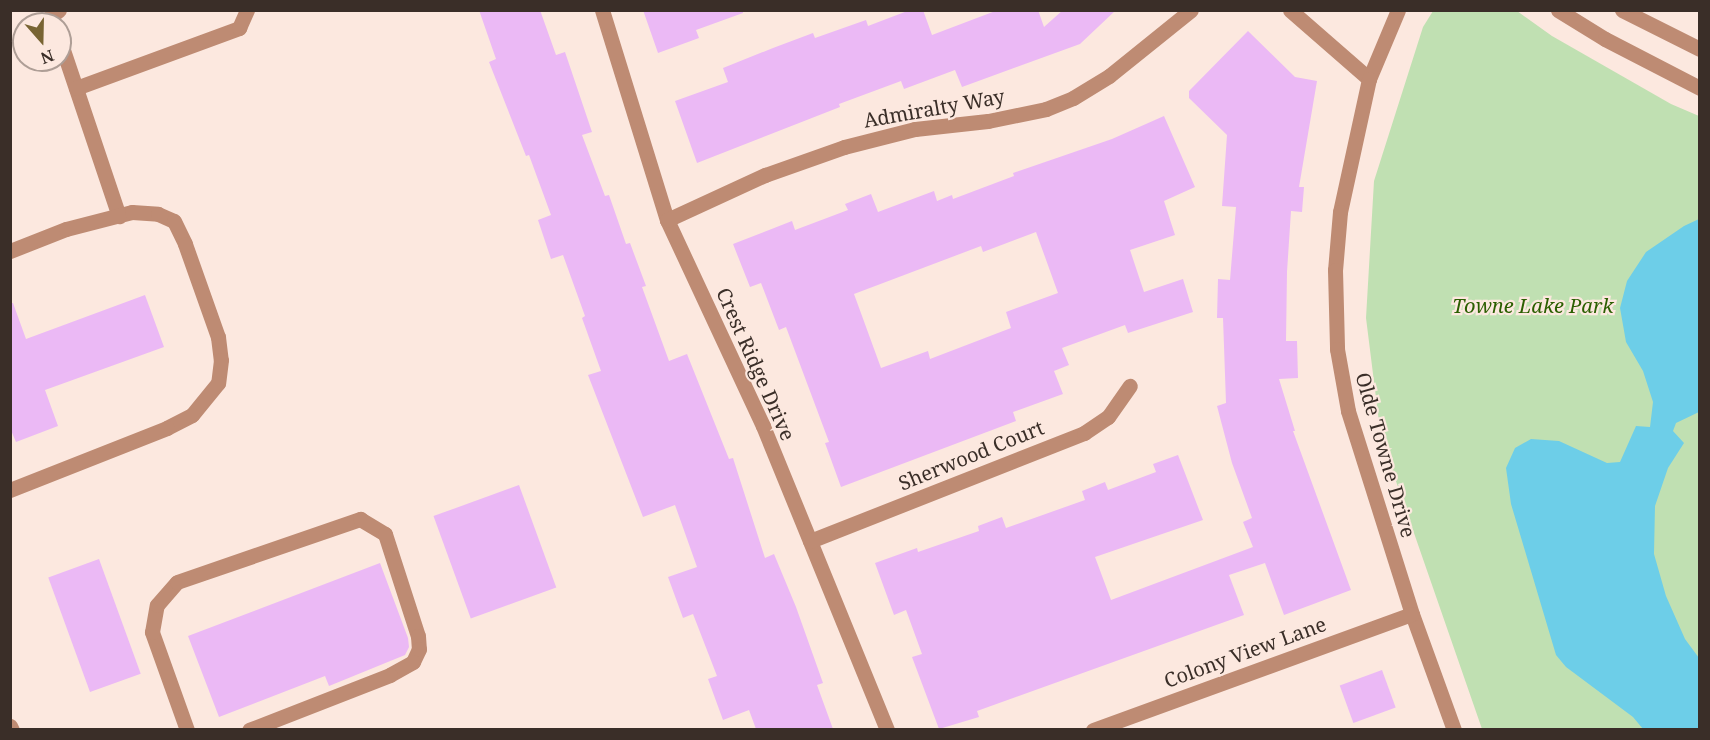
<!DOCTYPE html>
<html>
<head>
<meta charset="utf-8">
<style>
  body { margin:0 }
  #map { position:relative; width:1710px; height:740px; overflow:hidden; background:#fce8df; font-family:"Noto Serif",serif }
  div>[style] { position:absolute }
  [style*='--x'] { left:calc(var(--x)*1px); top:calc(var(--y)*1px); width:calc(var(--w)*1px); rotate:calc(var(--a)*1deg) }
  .green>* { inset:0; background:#c0e0b2 }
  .water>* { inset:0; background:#6dcee8 }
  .building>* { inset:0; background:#ebb9f5; transform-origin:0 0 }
  .minor>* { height:15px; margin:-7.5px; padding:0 7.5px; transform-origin:7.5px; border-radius:7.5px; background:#be8b73 }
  span { translate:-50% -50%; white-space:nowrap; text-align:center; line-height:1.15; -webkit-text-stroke:4.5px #fce8df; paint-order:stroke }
  .street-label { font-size:20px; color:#3a2e28 }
  .park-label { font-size:20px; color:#2b5f01; font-style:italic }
  .frame { position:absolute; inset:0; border:12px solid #3a2e28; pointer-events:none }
  .north { position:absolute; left:12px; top:12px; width:60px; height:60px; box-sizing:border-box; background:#fce8df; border:2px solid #ae9e96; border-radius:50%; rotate:160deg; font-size:16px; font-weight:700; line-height:24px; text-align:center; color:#3a2e28 }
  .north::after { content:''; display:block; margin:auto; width:21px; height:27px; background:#786433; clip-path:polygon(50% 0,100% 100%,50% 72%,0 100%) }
</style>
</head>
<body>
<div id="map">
  <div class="green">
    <div style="clip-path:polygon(1433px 11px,1517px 11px,1552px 36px,1671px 104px,1699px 116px,1699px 729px,1482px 729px,1381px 438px,1366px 318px,1374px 181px,1423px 27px)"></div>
  </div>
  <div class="water">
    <div style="clip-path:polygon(1699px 219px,1699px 412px,1676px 423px,1673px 431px,1684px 443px,1668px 468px,1655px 506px,1654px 554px,1666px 596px,1685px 639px,1699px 658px,1699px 729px,1643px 729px,1633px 717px,1566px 667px,1556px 655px,1511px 504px,1506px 468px,1515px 448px,1531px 439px,1559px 441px,1607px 463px,1620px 462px,1636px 426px,1650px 427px,1653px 402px,1643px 371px,1626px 342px,1620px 308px,1627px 281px,1646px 252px,1684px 226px)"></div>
  </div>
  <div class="building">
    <div style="clip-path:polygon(479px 10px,540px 10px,556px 55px,565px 52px,592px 132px,582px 135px,605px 196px,609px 195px,626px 244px,630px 243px,646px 286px,642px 287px,669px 361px,687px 354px,729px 459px,733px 458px,765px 558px,774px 554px,796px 607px,823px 683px,817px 685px,833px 729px,756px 729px,749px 710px,723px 720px,708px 679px,717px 676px,693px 614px,683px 618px,668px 577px,697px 567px,675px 505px,643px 517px,588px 375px,601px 371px,582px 318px,585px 316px,563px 255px,551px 259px,538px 220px,551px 215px,529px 155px,526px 156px,489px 62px,496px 59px)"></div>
    <div style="clip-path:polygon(643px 10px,743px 10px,743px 13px,696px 30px,699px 38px,658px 53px)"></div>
    <div style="clip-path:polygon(910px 10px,923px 10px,932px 35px,998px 10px,1038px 10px,1044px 27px,1063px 10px,1116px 10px,1080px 44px,962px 87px,955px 70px,904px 89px,901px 81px,839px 104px,840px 107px,697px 163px,675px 101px,728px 82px,723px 68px,773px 48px,813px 33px,815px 38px,866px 20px,868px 26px)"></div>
    <div style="clip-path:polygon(1248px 31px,1295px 77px,1317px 81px,1299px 187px,1304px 187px,1302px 212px,1291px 211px,1287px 272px,1286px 341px,1297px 341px,1298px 378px,1279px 379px,1295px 431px,1293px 431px,1351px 590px,1284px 615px,1265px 563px,1229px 575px,1244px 615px,977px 711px,979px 717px,939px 729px,912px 657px,922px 654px,906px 610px,894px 615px,875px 563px,917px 548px,918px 552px,979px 531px,978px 526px,1002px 517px,1006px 528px,1085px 500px,1082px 491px,1105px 482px,1108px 490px,1156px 472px,1153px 464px,1178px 455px,1203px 520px,1095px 557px,1111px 600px,1253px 547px,1243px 522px,1252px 518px,1232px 463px,1217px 406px,1226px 403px,1223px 318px,1217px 318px,1218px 279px,1230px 280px,1236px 207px,1222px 206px,1227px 135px,1189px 98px,1189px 91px)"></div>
    <div style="clip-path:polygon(evenodd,1164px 116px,1195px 187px,1164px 201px,1175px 235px,1130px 250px,1144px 292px,1183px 279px,1193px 312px,1128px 333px,1125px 325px,1062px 348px,1069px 365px,1054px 371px,1063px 394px,1013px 412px,1016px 421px,841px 487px,825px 443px,829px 442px,786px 327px,779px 330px,761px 283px,750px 287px,733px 244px,792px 221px,795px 230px,848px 210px,845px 204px,871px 194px,878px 212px,934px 191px,937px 201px,952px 195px,953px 199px,1014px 176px,1013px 173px,1112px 139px,1164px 116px,1036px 232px,1058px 293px,1006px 312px,1011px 328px,930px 359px,928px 351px,881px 368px,854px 294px,981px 246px,983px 252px,1036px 232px)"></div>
    <div style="clip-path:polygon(145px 295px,164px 347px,45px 390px,58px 426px,16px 442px,10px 428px,10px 303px,13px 303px,26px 339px)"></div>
    <div style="left:519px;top:485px;width:109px;height:91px;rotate:70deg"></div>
    <div style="left:99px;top:559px;width:122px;height:54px;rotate:70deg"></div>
    <div style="clip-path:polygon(380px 563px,408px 638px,409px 647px,405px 655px,329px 686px,325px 676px,219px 717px,188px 636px)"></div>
    <div style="left:1382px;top:670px;width:40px;height:45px;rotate:70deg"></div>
  </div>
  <div class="minor">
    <div style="--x:602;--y:10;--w:220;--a:72.8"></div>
    <div style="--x:667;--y:220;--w:227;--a:65"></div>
    <div style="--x:763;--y:426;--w:328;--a:67.8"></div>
    <div style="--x:1290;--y:10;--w:105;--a:41.1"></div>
    <div style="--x:1398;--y:10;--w:75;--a:112.8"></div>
    <div style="--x:1369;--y:79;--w:136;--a:102.3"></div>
    <div style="--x:1340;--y:212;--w:58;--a:94.9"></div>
    <div style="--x:1335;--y:270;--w:79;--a:88.5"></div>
    <div style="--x:1337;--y:349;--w:63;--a:79.9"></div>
    <div style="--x:1348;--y:411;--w:213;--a:72.5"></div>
    <div style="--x:1412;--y:614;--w:123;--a:70.1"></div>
    <div style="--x:1558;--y:10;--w:55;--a:31.7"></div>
    <div style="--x:1605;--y:39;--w:107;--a:27.3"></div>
    <div style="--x:1622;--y:10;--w:87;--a:26.6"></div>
    <div style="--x:54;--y:24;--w:9;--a:-111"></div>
    <div style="--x:51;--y:16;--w:10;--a:-37"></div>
    <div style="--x:60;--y:41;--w:185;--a:71.4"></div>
    <div style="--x:76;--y:88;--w:174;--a:-20.2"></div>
    <div style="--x:239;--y:28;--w:20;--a:-66"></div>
    <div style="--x:667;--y:220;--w:108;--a:-24.7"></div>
    <div style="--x:765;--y:175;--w:84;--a:-19.5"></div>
    <div style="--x:844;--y:147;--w:73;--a:-14.2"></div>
    <div style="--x:915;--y:129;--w:73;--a:-6.3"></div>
    <div style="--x:988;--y:121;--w:59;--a:-11.7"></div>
    <div style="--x:1046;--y:109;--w:29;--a:-22"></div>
    <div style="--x:1073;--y:98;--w:42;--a:-31.4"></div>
    <div style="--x:1109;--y:76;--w:105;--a:-38.8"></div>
    <div style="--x:10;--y:251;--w:60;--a:-21.4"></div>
    <div style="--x:66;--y:229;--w:68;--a:-14.4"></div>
    <div style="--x:132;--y:212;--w:26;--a:4"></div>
    <div style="--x:158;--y:214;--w:17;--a:24"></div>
    <div style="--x:174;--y:221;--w:25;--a:64"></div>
    <div style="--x:185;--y:244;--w:99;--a:70.5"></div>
    <div style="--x:218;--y:337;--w:23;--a:83"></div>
    <div style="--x:221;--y:360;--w:23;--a:97"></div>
    <div style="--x:218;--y:383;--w:41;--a:129.1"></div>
    <div style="--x:192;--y:415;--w:28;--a:153"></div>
    <div style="--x:167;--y:428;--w:169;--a:158.5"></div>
    <div style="--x:810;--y:541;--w:295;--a:-21.5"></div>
    <div style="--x:1084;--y:433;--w:29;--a:-34"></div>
    <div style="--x:1108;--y:417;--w:38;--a:-55"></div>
    <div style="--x:10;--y:726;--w:4;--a:63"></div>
    <div style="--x:187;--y:730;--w:104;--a:-109.7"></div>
    <div style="--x:152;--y:632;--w:27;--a:-80"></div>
    <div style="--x:157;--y:605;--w:30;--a:-49"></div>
    <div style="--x:177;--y:582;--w:194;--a:-19"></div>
    <div style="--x:360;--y:519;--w:29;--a:31"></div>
    <div style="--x:385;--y:534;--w:107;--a:72.1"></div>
    <div style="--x:418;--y:636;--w:13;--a:86"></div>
    <div style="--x:419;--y:649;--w:14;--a:115"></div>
    <div style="--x:413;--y:662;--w:26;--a:151"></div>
    <div style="--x:390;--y:675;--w:151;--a:158.7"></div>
    <div style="--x:1093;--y:730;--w:339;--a:-20"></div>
  </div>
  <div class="street-label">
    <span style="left:934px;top:108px;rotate:-10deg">Admiralty Way</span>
    <span style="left:756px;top:364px;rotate:66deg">Crest Ridge Drive</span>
    <span style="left:971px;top:455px;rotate:-22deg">Sherwood Court</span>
    <span style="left:1386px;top:455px;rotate:74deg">Olde Towne Drive</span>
    <span style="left:1245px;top:652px;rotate:-20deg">Colony View Lane</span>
  </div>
  <div class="park-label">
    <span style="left:1533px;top:305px">Towne Lake Park</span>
  </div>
  <div class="frame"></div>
  <div class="north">N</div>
</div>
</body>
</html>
